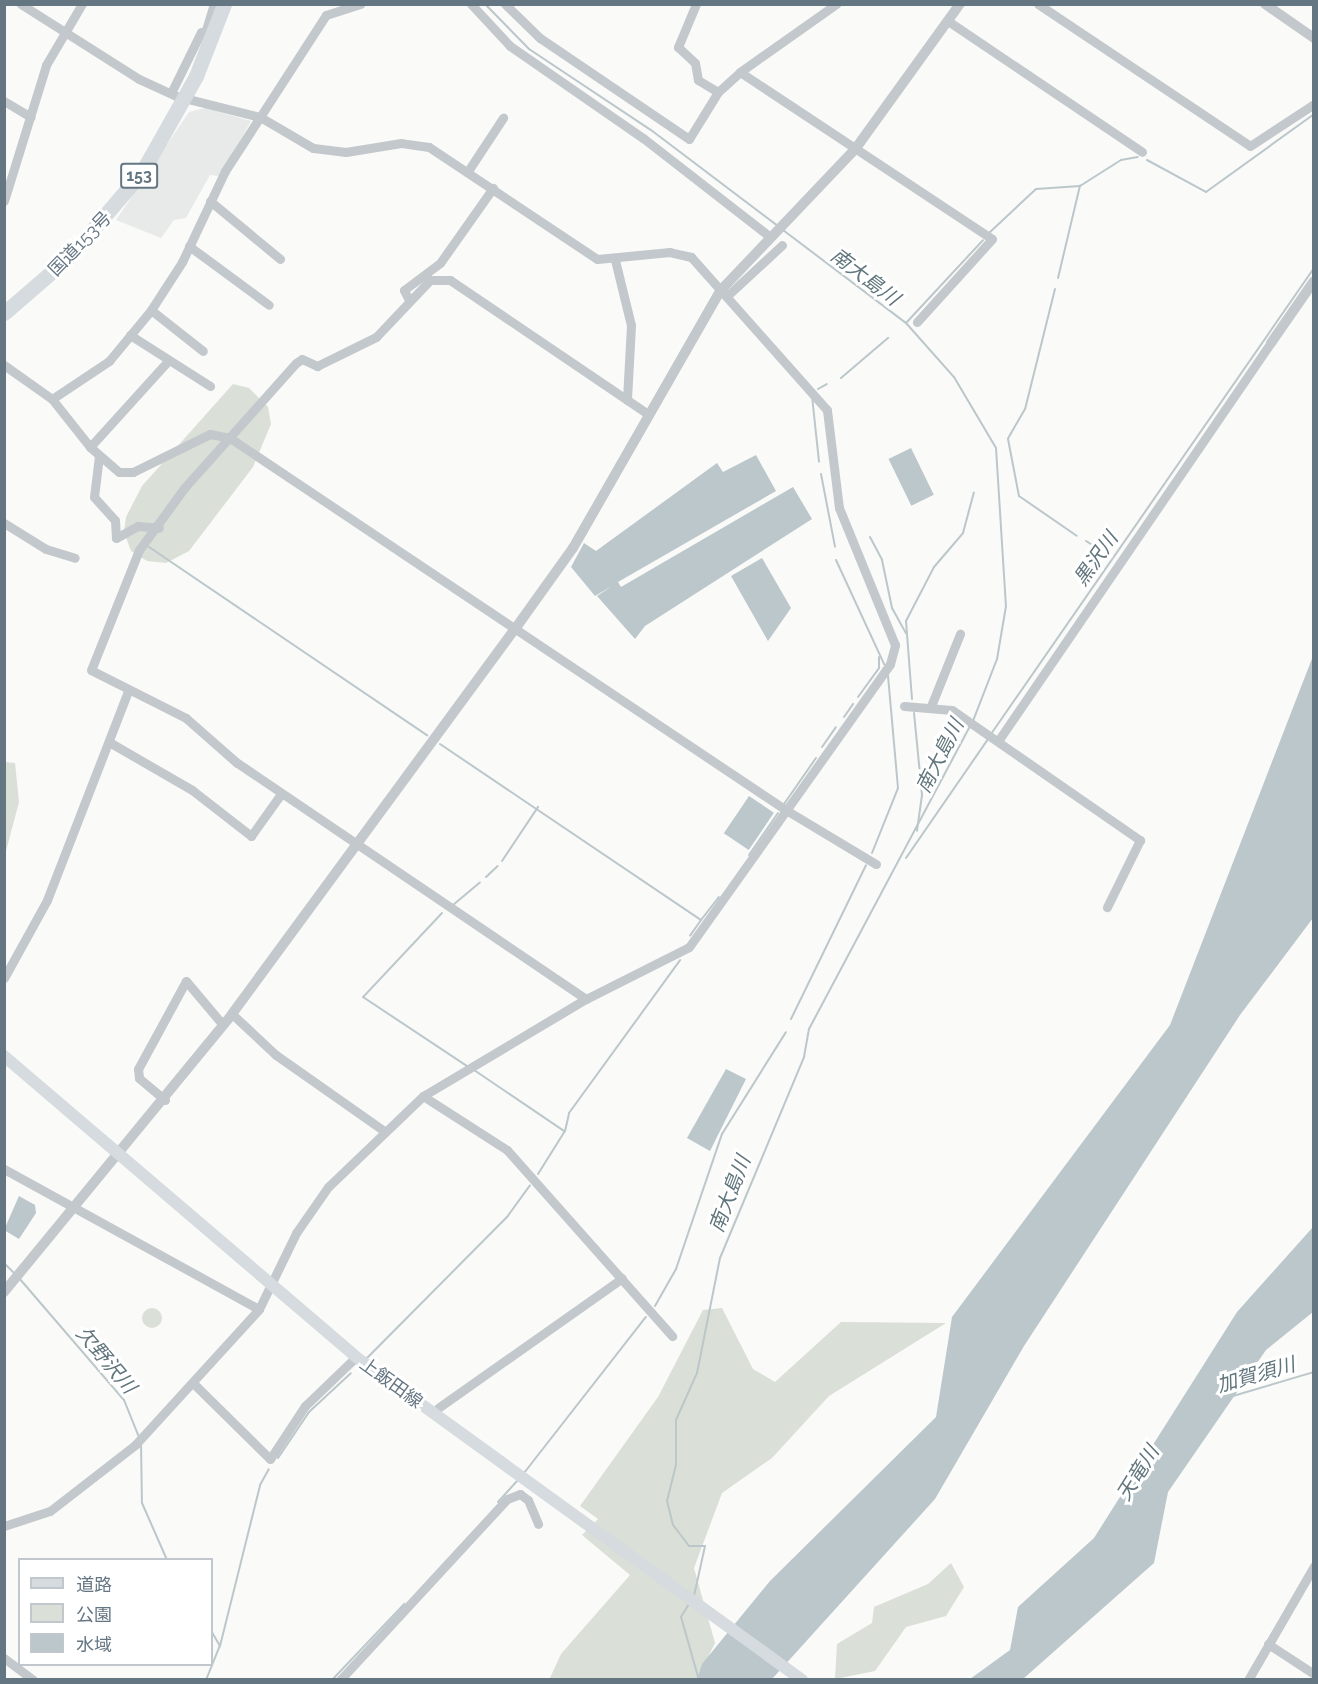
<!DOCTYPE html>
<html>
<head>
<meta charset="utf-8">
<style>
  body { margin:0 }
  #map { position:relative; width:1318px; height:1684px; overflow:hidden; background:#fafaf8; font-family:Raleway,"Noto Sans JP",sans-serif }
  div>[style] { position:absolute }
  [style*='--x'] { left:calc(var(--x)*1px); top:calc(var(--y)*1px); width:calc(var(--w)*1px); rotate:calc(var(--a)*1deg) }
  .built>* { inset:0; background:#e8e9e9 }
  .green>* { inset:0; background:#dadfd7 }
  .round { border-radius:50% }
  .water>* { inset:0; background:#bbc7cb; transform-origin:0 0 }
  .stream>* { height:2px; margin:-1px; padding:0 1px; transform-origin:1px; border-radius:1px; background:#bbc7cb }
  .minor>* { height:9px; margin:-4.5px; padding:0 4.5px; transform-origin:4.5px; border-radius:4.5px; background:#c3c8cc }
  .tertiary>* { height:10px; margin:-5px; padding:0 5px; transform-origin:5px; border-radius:5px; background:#c3c8cc }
  .secondary>* { height:12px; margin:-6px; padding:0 6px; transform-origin:6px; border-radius:6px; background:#d6dbdf }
  .trunk>* { height:15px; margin:-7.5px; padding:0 7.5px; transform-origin:7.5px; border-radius:7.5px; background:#d6dbdf }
  span { translate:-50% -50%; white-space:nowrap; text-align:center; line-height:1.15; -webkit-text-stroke:6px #fff; paint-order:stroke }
  .shield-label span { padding:2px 4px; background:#fff; border:2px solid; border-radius:4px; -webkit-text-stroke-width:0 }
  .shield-label { font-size:16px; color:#657683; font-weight:700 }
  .street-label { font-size:18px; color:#657683 }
  .water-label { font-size:20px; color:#60757c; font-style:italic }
  .frame { position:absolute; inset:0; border:6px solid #657683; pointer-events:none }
  .legend { position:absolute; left:18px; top:1558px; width:195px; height:108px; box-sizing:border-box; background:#fff; border:2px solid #c1c8cd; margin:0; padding:8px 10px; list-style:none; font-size:18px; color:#657683 }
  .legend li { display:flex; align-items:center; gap:12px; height:30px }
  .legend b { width:30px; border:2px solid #c1c8cd }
</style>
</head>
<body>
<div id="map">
  <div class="built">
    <div style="clip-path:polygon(205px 108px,251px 121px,220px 176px,210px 175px,186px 218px,174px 220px,161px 238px,116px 220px,189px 112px)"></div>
  </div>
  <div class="green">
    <div style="clip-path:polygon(233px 384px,249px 388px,268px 407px,271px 424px,253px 467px,189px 551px,166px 563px,147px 561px,131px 551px,124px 532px,126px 517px,142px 486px)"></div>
    <div style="clip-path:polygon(5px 762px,15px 763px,19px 802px,5px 855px)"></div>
    <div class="round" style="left:142px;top:1308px;width:20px;height:20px"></div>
    <div style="clip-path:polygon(722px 1308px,753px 1369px,775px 1382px,841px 1322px,946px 1323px,829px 1396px,772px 1458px,722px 1493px,694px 1568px,715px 1643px,697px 1679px,549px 1680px,561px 1654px,630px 1575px,582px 1535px,598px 1519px,580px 1506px,658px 1397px,703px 1310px)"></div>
    <div style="clip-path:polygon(951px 1563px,964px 1587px,946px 1616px,906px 1627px,875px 1671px,835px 1679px,837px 1644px,872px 1623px,874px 1607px,928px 1584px)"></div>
  </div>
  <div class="water">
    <div style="left:911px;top:448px;width:52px;height:25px;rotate:64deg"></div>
    <div style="clip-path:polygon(756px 455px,776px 491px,618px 582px,621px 587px,793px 487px,812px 519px,645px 626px,635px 639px,597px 596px,612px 586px,595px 596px,571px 567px,584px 543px,596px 551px,717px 463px,723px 472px)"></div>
    <div style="clip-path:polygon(762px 558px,791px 608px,768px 641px,731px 576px)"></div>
    <div style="clip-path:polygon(1313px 656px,1313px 918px,1240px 1015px,1024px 1346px,935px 1499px,772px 1679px,697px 1680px,702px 1664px,770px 1581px,936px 1417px,952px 1317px,1170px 1025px)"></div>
    <div style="left:749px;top:796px;width:30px;height:45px;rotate:34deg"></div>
    <div style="clip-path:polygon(726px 1069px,746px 1079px,710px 1151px,687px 1138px)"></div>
    <div style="clip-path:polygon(19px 1196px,35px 1205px,36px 1213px,19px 1239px,4px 1230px)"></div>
    <div style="clip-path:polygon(1313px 1227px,1313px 1312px,1266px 1350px,1168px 1492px,1154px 1563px,1023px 1679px,970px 1679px,1010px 1650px,1018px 1607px,1094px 1538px,1237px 1312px)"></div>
  </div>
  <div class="stream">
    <div style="--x:485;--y:4;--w:63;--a:45.6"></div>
    <div style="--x:529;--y:49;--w:146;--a:33.6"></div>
    <div style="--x:651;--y:130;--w:159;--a:37.1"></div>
    <div style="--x:1147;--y:160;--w:67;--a:28.5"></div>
    <div style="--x:1206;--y:192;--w:133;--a:-35.8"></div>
    <div style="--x:783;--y:230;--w:154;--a:37.1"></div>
    <div style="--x:906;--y:323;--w:72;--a:48.4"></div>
    <div style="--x:954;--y:377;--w:82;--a:59.4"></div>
    <div style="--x:996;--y:448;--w:158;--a:86.4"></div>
    <div style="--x:1006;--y:606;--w:54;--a:99.6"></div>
    <div style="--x:997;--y:659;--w:66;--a:111.2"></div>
    <div style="--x:989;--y:233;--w:64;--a:-43.1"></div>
    <div style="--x:1036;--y:189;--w:44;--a:-3.9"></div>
    <div style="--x:1080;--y:186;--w:49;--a:-32.4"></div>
    <div style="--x:1121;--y:160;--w:17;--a:-10"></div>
    <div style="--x:1058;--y:278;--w:95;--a:-76.6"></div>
    <div style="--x:1055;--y:289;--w:124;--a:104"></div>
    <div style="--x:1025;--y:409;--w:34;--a:120"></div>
    <div style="--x:1008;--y:439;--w:58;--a:79.1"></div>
    <div style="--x:1019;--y:496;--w:70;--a:34.6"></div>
    <div style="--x:906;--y:323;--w:113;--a:-47.1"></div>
    <div style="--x:841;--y:378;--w:62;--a:-40.4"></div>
    <div style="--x:818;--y:389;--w:10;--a:-29"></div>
    <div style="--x:812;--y:396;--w:66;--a:83.9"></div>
    <div style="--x:821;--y:474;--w:74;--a:79.1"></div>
    <div style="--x:870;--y:537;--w:26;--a:62"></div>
    <div style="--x:882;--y:560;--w:49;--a:78.2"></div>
    <div style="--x:892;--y:608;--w:29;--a:61"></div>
    <div style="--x:1086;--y:541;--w:15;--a:32"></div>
    <div style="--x:149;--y:547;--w:336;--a:34.1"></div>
    <div style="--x:836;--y:560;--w:115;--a:65.2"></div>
    <div style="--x:858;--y:697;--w:36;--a:-54"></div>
    <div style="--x:879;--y:668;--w:11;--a:-90"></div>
    <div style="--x:912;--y:699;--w:78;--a:-94.4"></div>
    <div style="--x:906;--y:621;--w:61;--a:-62.6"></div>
    <div style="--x:934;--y:567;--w:45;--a:-49.5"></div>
    <div style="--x:963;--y:533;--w:42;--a:-75"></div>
    <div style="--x:914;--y:713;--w:82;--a:84.4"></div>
    <div style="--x:922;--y:795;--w:36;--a:98"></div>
    <div style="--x:844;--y:717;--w:16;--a:-55"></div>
    <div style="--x:991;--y:734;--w:567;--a:-55.27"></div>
    <div style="--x:440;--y:744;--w:315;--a:34"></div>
    <div style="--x:701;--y:920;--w:19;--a:125"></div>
    <div style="--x:822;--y:747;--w:24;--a:-55"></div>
    <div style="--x:784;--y:804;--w:56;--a:-55.2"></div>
    <div style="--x:872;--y:853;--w:70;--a:-68.2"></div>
    <div style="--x:898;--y:788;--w:113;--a:-95.1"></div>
    <div style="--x:749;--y:855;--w:51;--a:-55.4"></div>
    <div style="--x:906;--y:858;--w:145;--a:-55.4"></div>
    <div style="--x:502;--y:861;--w:65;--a:-56.3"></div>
    <div style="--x:486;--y:877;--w:16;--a:-43"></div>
    <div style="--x:453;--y:905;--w:35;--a:-40"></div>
    <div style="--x:442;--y:913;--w:115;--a:133.2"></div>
    <div style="--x:363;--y:997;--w:125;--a:33.6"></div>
    <div style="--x:701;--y:920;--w:29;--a:-52"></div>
    <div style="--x:791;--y:1019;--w:171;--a:-64"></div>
    <div style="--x:474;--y:1070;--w:109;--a:34.1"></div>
    <div style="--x:538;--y:1174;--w:51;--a:-57.9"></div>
    <div style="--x:565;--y:1131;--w:18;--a:-77"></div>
    <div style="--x:569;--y:1113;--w:189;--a:-54"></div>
    <div style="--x:4;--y:1263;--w:16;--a:45"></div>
    <div style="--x:19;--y:1278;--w:161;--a:49.3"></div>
    <div style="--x:124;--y:1400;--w:40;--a:68"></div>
    <div style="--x:655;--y:1306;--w:43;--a:-60.4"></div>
    <div style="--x:676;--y:1269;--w:143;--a:-71.2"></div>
    <div style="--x:722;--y:1134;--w:120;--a:-57.9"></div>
    <div style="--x:367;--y:1358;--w:199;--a:-45.2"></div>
    <div style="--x:507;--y:1217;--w:39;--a:-54"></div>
    <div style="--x:1233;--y:1396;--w:84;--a:-16.5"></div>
    <div style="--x:141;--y:1442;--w:61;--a:89.1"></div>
    <div style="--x:142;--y:1503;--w:62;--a:66.3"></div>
    <div style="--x:278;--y:1458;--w:55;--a:-56"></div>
    <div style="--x:309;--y:1412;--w:57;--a:-42.9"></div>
    <div style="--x:524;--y:1473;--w:198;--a:-52"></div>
    <div style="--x:498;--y:1502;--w:31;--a:-48"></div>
    <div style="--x:694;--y:1596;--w:51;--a:-77.6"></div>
    <div style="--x:705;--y:1546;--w:16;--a:180"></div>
    <div style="--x:689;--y:1546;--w:26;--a:-127"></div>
    <div style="--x:673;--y:1525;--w:25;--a:-104"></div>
    <div style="--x:667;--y:1501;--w:37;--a:-76"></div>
    <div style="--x:676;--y:1465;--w:45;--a:-90"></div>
    <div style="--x:676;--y:1420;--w:51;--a:-65.9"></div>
    <div style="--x:697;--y:1373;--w:117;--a:-78.7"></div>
    <div style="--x:720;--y:1258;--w:218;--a:-67.3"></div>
    <div style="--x:804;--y:1057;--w:28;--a:-80"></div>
    <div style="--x:809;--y:1029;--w:343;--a:-62"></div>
    <div style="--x:689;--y:1604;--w:15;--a:122"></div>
    <div style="--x:681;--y:1617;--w:66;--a:74.1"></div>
    <div style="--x:220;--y:1646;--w:166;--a:-76"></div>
    <div style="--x:260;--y:1485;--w:18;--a:-61"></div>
    <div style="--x:206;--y:1680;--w:37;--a:-68"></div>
    <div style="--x:220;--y:1646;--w:16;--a:-120"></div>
    <div style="--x:332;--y:1680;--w:105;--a:-46.5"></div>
  </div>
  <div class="minor">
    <div style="--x:471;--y:4;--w:57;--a:47.1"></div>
    <div style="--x:510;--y:46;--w:162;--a:34.7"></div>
    <div style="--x:643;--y:138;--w:161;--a:37.9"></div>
    <div style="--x:505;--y:4;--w:49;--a:44.2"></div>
    <div style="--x:540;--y:38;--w:180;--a:34.1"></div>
    <div style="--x:689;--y:139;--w:55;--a:-58.3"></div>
    <div style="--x:718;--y:92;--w:30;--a:-42"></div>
    <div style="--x:740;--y:72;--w:302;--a:33.5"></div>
    <div style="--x:992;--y:239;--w:112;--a:132.1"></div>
    <div style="--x:696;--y:4;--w:47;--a:112.7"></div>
    <div style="--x:678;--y:47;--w:23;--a:43"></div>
    <div style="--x:695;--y:63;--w:17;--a:80"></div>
    <div style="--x:698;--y:80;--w:23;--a:31"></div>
    <div style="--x:1038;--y:4;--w:255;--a:33.8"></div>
    <div style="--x:1250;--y:146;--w:77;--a:-33.3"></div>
    <div style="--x:948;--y:21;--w:234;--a:34"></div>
    <div style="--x:205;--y:33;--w:30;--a:-73"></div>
    <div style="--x:740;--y:72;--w:118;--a:-35.3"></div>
    <div style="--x:171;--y:93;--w:68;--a:-63.8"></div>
    <div style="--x:4;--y:101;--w:31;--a:31"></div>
    <div style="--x:468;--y:171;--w:64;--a:-56.6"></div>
    <div style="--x:4;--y:201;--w:142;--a:-72.8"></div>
    <div style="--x:46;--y:65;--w:71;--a:-59.5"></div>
    <div style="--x:210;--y:201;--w:91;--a:39.6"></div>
    <div style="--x:189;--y:246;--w:99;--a:36.4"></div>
    <div style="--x:615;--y:260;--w:67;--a:76.2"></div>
    <div style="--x:631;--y:325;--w:75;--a:93.1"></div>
    <div style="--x:727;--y:296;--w:75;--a:-42.8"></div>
    <div style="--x:409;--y:300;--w:11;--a:-117"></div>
    <div style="--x:404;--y:290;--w:45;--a:-36.9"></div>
    <div style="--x:440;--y:263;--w:92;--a:-54.8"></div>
    <div style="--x:151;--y:310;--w:66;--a:38.3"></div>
    <div style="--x:130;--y:335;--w:95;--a:32.5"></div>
    <div style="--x:4;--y:365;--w:59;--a:35.3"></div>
    <div style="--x:52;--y:399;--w:61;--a:51.6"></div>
    <div style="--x:90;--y:447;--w:38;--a:41"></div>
    <div style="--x:119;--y:472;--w:14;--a:0"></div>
    <div style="--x:133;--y:472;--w:86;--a:-26.3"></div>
    <div style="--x:210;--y:434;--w:20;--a:11"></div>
    <div style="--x:230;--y:438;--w:669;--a:33.79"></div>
    <div style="--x:786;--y:810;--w:105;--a:31"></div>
    <div style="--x:52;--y:399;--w:69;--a:-33.7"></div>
    <div style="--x:109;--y:361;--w:66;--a:-50.5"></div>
    <div style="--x:151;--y:310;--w:57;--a:-57.1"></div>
    <div style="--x:182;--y:262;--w:101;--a:-64.7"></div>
    <div style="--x:225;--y:171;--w:186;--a:-57.1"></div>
    <div style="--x:326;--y:15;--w:36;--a:-18"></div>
    <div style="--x:90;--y:447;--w:115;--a:-47.8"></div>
    <div style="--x:99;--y:456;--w:41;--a:97"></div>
    <div style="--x:94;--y:497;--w:31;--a:48"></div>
    <div style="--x:115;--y:520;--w:18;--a:87"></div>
    <div style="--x:116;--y:538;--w:25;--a:-29"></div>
    <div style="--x:138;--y:526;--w:21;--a:5"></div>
    <div style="--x:4;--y:523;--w:49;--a:31.8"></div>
    <div style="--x:46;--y:549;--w:30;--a:17"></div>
    <div style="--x:904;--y:706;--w:48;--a:4.8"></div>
    <div style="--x:952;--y:710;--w:229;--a:34.7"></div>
    <div style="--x:1140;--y:840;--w:75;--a:116.2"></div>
    <div style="--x:931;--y:706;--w:78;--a:-68.1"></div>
    <div style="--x:998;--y:741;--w:483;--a:-55.6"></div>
    <div style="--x:109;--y:742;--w:96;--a:30"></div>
    <div style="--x:192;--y:790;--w:75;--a:37.9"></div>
    <div style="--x:251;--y:836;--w:52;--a:-54.5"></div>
    <div style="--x:4;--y:978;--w:89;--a:-61.1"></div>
    <div style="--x:47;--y:900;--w:224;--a:-68.8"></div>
    <div style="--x:586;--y:999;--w:421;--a:-145.9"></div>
    <div style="--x:237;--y:763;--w:68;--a:-138.6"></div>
    <div style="--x:186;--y:718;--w:106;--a:-153.2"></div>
    <div style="--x:91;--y:670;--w:129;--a:-68.2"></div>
    <div style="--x:139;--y:550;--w:78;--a:-53.9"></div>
    <div style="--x:185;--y:487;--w:166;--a:-48.2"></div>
    <div style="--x:296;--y:363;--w:7;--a:-34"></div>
    <div style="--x:302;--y:359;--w:17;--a:25"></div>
    <div style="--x:317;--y:366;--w:66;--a:-26.2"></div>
    <div style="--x:376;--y:337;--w:79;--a:-46.5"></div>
    <div style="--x:430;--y:280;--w:20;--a:0"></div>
    <div style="--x:450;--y:280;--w:239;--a:34.1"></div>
    <div style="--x:232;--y:1014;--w:60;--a:43"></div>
    <div style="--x:276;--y:1055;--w:132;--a:35.1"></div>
    <div style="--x:423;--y:1096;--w:100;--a:32.7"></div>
    <div style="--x:507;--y:1150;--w:249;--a:48.4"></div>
    <div style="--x:165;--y:1100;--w:34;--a:-140"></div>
    <div style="--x:139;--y:1078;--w:9;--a:-96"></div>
    <div style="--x:138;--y:1069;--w:100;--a:-61.4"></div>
    <div style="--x:186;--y:981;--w:57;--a:49.9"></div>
    <div style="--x:4;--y:1169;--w:291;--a:28.8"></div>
    <div style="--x:193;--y:1383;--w:108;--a:44.6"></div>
    <div style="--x:270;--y:1459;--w:64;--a:-56.6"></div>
    <div style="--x:305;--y:1406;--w:71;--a:-43.9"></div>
    <div style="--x:438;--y:1408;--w:225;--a:-35.2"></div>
    <div style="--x:4;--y:1526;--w:48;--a:-18.1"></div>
    <div style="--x:50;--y:1511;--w:108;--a:-37.8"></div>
    <div style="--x:135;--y:1445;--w:184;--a:-47.6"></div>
    <div style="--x:259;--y:1309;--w:85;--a:-64"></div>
    <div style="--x:296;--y:1233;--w:56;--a:-55.2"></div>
    <div style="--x:328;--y:1187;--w:132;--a:-43.8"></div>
    <div style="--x:423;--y:1096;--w:190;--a:-30.8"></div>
    <div style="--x:586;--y:999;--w:115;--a:-26.8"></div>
    <div style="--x:689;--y:947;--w:347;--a:-54.6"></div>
    <div style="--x:890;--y:664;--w:20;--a:-75"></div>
    <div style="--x:895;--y:645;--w:148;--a:-112.2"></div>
    <div style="--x:839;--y:508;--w:99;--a:-97"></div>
    <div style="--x:827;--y:410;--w:205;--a:-131.6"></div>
    <div style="--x:691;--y:257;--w:22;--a:-167"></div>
    <div style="--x:670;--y:252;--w:73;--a:174.5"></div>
    <div style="--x:597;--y:259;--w:202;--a:-146.3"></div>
    <div style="--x:429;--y:147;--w:28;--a:-172"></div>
    <div style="--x:401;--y:143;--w:56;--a:170.7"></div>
    <div style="--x:346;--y:152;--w:33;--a:-173"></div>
    <div style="--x:313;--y:148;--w:61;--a:-149.7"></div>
    <div style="--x:260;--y:117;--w:87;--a:-166"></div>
    <div style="--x:176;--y:96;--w:41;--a:-155.3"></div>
    <div style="--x:139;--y:79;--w:140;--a:-147.6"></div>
    <div style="--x:1268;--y:1644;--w:55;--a:33.1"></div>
    <div style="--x:4;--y:1658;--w:36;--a:37"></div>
    <div style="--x:340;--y:1680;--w:246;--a:-47.3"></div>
    <div style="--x:507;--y:1499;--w:14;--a:-21"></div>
    <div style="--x:520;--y:1494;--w:10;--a:37"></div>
    <div style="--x:528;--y:1500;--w:26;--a:67"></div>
    <div style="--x:1248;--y:1680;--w:132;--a:-59.9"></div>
  </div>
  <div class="tertiary">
    <div style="--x:1265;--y:4;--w:60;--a:34.8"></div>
    <div style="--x:1271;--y:343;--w:75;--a:-55.3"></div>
    <div style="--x:4;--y:1292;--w:360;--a:-50.6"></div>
    <div style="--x:232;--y:1014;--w:478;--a:-53.7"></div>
    <div style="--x:515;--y:629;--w:100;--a:-54.4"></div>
    <div style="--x:573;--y:548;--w:297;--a:-60.2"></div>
    <div style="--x:721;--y:290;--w:196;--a:-46.4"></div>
    <div style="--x:856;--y:148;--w:178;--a:-54.2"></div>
  </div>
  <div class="secondary">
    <div style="--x:4;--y:1056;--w:463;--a:40.5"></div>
    <div style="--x:356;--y:1357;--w:551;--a:35.91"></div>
  </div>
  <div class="trunk">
    <div style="--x:4;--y:313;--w:87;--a:-40.8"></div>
    <div style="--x:70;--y:256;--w:111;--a:-49.4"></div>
    <div style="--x:142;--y:172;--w:110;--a:-60.6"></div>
    <div style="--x:196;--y:76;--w:77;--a:-68.7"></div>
  </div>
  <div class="shield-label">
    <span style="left:139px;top:176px">153</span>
  </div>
  <div class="street-label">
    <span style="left:80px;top:244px;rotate:-46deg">国道153号</span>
    <span style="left:391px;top:1383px;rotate:36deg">上飯田線</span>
  </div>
  <div class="water-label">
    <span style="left:865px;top:277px;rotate:37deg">南大島川</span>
    <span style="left:1096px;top:559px;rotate:-55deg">黒沢川</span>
    <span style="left:940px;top:756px;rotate:-63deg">南大島川</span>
    <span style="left:730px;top:1194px;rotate:-69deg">南大島川</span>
    <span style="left:106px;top:1360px;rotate:50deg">欠野沢川</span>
    <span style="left:1256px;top:1375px;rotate:-16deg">加賀須川</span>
    <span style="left:1138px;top:1473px;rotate:-58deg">天竜川</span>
  </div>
  <div class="frame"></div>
  <ul class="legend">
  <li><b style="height:8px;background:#d6dbdf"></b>道路</li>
  <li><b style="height:16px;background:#dadfd7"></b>公園</li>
  <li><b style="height:16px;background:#bbc7cb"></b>水域</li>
  </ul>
</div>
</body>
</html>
